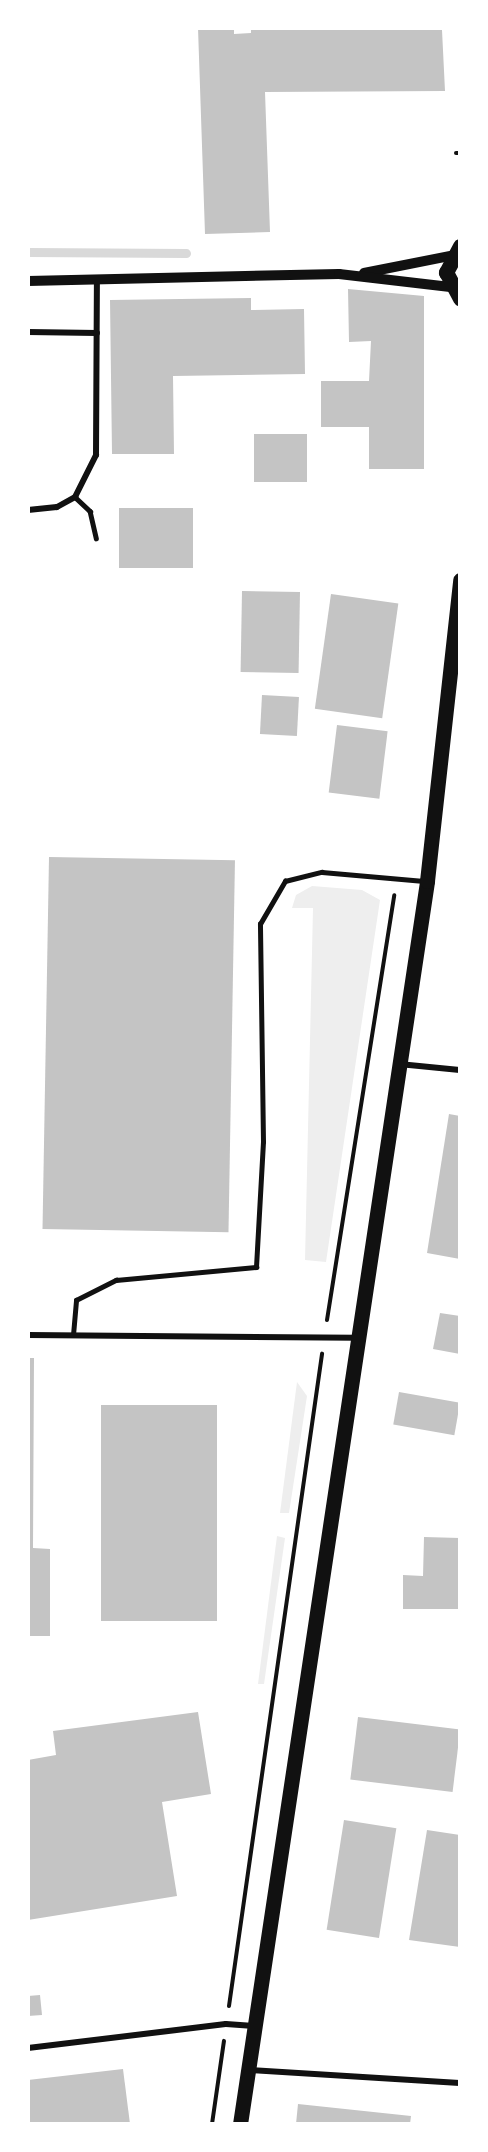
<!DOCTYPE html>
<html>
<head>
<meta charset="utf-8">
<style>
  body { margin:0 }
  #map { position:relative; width:488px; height:2152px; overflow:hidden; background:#fff; font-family:"Asap Condensed",sans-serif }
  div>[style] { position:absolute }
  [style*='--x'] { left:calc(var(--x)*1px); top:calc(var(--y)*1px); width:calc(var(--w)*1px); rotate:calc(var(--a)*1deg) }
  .green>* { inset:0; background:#eee }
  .stream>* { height:9px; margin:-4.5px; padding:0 4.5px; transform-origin:4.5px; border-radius:4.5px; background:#d9d9d9 }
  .building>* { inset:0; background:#c4c4c4; transform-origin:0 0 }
  .path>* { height:4px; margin:-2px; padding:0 2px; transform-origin:2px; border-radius:2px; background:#111 }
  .service>* { height:4.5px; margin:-2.25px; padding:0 2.25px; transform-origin:2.25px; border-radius:2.25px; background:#111 }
  .minor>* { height:6px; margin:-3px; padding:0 3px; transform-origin:3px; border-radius:3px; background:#111 }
  .tertiary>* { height:10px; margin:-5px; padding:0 5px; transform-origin:5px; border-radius:5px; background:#111 }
  .primary>* { height:15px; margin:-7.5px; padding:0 7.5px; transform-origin:7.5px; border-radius:7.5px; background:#111 }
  span { translate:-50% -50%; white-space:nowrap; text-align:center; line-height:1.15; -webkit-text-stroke:6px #fff; paint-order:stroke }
  .frame { position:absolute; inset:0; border:30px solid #fff; pointer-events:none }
</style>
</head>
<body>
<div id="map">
  <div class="green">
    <div style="clip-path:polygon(312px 886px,362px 890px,380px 900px,326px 1262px,305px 1260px,313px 908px,292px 908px,296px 895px)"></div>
    <div style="clip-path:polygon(297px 1382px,307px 1396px,289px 1513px,280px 1513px)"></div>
    <div style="clip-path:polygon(277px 1536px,285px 1538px,264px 1684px,258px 1684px)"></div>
  </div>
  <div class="stream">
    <div style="--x:28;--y:252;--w:158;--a:0.4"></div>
  </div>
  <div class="building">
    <div style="clip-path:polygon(198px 28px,234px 28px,234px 34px,251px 33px,251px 28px,442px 30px,445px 91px,265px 92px,270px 232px,205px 234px)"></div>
    <div style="clip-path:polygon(348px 289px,424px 296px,424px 469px,369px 469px,369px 427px,321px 427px,321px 381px,369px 381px,371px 341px,349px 342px)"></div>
    <div style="clip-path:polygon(251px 298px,251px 310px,304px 309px,305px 374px,173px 376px,174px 454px,112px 454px,110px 300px)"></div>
    <div style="left:254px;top:434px;width:53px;height:48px"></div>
    <div style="left:119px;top:508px;width:74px;height:60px"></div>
    <div style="left:242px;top:591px;width:58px;height:81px;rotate:1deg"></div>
    <div style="left:331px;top:594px;width:68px;height:116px;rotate:8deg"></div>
    <div style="left:262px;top:695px;width:37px;height:39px;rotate:3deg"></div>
    <div style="left:337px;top:725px;width:51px;height:68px;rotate:7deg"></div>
    <div style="left:49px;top:857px;width:186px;height:372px;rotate:1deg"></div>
    <div style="clip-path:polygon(449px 1114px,460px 1116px,460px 1259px,427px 1253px)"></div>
    <div style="clip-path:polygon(440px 1313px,460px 1316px,460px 1354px,433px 1349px)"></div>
    <div style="clip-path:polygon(28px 1358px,34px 1358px,33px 1548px,50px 1549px,50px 1636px,28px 1636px)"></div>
    <div style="left:399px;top:1392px;width:62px;height:33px;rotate:10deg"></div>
    <div style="left:101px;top:1405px;width:116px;height:216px"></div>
    <div style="clip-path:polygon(424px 1537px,460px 1538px,460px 1609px,403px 1609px,403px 1575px,423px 1576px)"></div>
    <div style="clip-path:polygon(198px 1712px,211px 1794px,162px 1802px,177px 1896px,28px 1920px,28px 1760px,56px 1755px,53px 1731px)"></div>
    <div style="left:358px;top:1717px;width:103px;height:63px;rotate:7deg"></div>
    <div style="left:344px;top:1820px;width:53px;height:111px;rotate:9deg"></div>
    <div style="clip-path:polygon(427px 1830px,460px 1835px,460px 1947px,409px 1940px)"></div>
    <div style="clip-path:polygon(40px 1995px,42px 2015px,28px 2016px,28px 1996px)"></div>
    <div style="clip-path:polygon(123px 2069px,130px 2124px,28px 2124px,28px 2080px)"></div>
    <div style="clip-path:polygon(298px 2104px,411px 2116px,410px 2124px,296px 2124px)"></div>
  </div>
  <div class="path">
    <div style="--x:456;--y:153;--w:4;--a:0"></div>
    <div style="--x:327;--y:1320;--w:430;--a:-81"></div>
    <div style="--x:229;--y:2006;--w:659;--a:-81.88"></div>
    <div style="--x:212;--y:2124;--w:84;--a:-81.8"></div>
  </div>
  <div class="service">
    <div style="--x:75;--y:497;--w:21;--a:43"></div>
    <div style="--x:90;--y:511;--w:28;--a:77"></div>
    <div style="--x:73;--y:1335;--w:35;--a:-85"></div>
    <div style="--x:76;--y:1300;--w:45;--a:-26.6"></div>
    <div style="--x:116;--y:1280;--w:141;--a:-5.3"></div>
    <div style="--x:256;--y:1267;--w:125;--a:-86.8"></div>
    <div style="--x:263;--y:1142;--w:218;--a:-90.8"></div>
    <div style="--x:260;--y:924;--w:50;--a:-59.8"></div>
    <div style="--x:285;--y:881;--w:38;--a:-14"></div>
    <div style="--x:322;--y:872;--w:102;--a:5"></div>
  </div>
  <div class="minor">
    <div style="--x:28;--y:332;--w:69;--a:0.8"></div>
    <div style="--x:28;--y:510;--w:29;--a:-6"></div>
    <div style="--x:57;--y:507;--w:21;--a:-29"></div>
    <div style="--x:75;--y:497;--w:47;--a:-63.4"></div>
    <div style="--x:96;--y:455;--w:172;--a:-89.7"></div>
    <div style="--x:399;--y:1064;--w:61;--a:5.6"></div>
    <div style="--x:28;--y:1335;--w:327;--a:0.5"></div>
    <div style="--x:28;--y:2048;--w:199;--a:-6.9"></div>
    <div style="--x:226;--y:2024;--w:28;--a:4"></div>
    <div style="--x:248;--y:2070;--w:212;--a:3.5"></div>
  </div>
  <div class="tertiary">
    <div style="--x:364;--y:273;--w:88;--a:-11.2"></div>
    <div style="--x:28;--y:281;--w:311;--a:-1.3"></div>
    <div style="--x:339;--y:274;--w:112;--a:6.7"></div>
  </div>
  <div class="primary">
    <div style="--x:460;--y:246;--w:30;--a:118"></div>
    <div style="--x:446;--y:272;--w:30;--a:62"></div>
    <div style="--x:240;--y:2124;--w:1257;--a:-81.44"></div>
    <div style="--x:427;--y:881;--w:303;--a:-83.7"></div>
  </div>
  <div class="frame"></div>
</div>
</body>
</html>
